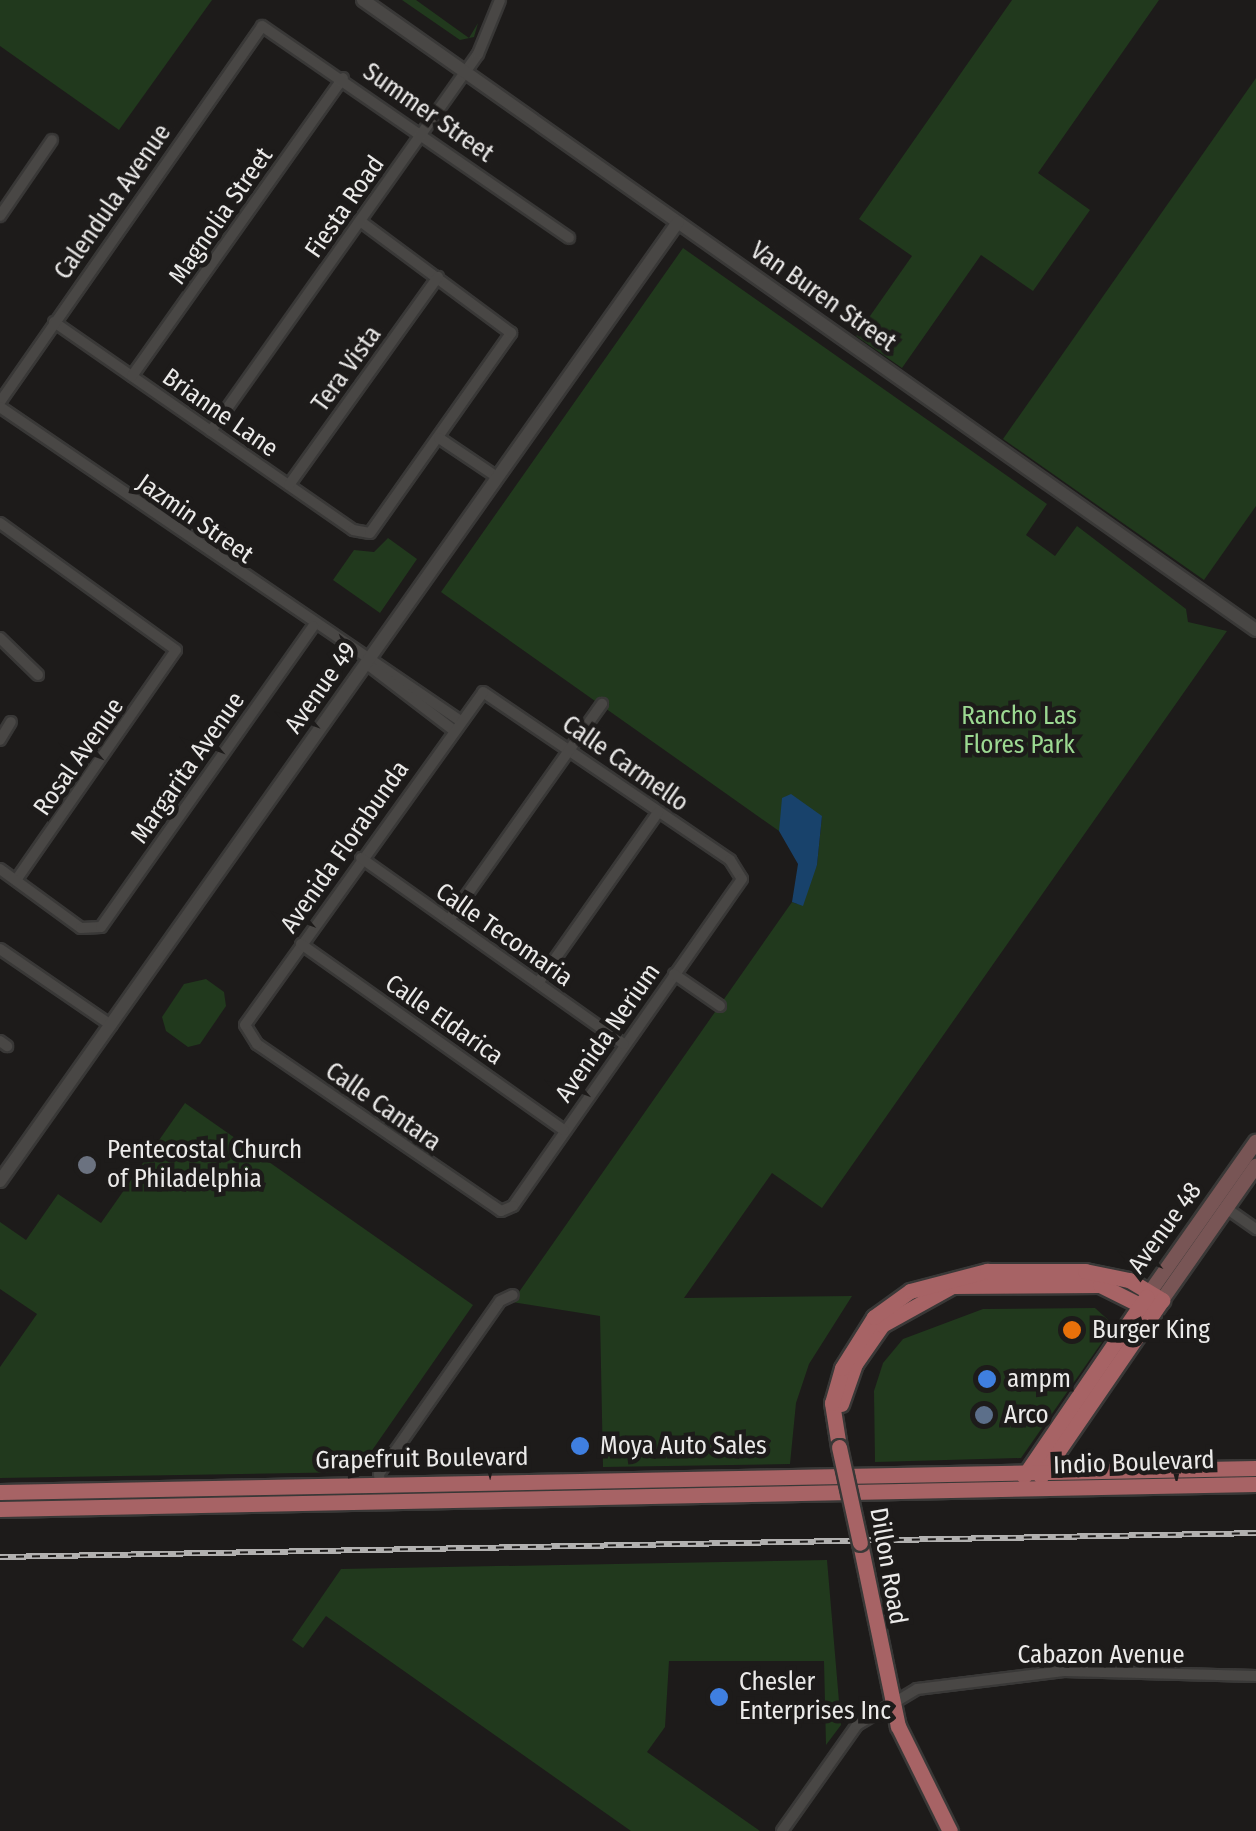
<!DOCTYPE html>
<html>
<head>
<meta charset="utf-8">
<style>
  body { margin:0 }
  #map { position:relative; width:1256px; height:1831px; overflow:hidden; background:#1d1b1a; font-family:"Fira Sans Condensed",sans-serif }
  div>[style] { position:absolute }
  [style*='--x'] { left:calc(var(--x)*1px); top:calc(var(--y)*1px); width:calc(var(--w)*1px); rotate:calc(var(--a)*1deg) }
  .green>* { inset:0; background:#21391d }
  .water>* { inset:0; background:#18426b }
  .roads { filter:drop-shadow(2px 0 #393837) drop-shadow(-2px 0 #393837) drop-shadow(0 2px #393837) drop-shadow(0 -2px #393837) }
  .minor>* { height:10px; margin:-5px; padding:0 5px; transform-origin:5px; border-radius:5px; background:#494745 }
  .tertiary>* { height:12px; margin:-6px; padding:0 6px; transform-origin:6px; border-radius:6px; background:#494745 }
  .secondary>* { height:14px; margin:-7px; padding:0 7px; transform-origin:7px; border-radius:7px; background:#785555 }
  .primary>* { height:15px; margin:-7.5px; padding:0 7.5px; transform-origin:7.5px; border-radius:7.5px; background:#a76365 }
  .rail>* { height:6px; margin-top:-3px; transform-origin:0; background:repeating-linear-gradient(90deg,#1d1b1a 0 8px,#b2b1b0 0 16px); box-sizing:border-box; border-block:2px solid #b2b1b0 }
  .bridges { filter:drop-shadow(2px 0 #393837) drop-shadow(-2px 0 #393837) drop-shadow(0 2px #393837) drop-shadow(0 -2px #393837) }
  .primary-bridge>* { height:15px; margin:-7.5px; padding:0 7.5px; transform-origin:7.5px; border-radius:7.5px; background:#a76365 }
  .dots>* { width:28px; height:28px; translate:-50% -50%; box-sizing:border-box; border:5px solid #1d1b1a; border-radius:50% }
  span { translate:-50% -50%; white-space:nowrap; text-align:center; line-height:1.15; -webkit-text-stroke:9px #1d1b1a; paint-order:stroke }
  .street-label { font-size:25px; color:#ebeae9 }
  .park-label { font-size:25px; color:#9cd992 }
  .poi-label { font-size:25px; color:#ebeae9 }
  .left { translate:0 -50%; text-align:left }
</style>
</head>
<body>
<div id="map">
  <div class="green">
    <div style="clip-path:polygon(0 0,212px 0,119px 130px,0 46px)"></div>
    <div style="clip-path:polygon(402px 0,416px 0,469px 38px,478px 23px,474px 37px,460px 40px)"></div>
    <div style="clip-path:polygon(1012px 0,1159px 0,1038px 173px,1090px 210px,1033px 291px,981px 255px,902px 368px,856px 336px,912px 256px,859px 219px)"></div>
    <div style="clip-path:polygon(1256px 78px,1256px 506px,1204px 580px,1003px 439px)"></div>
    <div style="clip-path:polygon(683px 248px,1047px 504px,1026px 535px,1055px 556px,1077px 526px,1186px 609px,1188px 622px,1227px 631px,822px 1208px,772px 1173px,684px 1298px,852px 1296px,809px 1364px,796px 1403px,790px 1464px,603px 1467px,600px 1316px,512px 1302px,792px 902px,797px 904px,817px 865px,822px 816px,779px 831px,441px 592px)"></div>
    <div style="clip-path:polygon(388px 538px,417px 559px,380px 613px,333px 580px,354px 550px,374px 552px)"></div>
    <div style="clip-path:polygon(206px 979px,224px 992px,226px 1006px,200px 1044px,188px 1047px,166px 1031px,162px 1017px,184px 984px)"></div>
    <div style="clip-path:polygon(185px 1103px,473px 1305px,357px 1472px,0 1478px,0 1367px,37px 1314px,0 1289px,0 1222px,26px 1240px,58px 1194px,101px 1223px)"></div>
    <div style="clip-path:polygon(1095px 1308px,1114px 1325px,1021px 1458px,875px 1462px,874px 1391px,883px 1363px,903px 1339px,983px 1309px)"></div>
    <div style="clip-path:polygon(827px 1560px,841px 1725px,826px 1745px,824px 1661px,669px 1661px,665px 1727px,647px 1752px,760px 1831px,631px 1831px,326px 1616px,303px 1648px,292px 1640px,341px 1569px)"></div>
  </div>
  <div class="water">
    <div style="clip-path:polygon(791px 794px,822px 816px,817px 865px,803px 906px,792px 902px,798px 864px,779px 831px,782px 798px)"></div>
  </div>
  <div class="roads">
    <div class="minor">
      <div style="--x:0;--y:216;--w:92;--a:-55.6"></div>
      <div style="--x:54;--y:322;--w:364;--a:34.8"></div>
      <div style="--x:353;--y:530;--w:17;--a:10"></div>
      <div style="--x:370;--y:533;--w:245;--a:-54.8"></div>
      <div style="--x:511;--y:333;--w:188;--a:-143.4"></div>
      <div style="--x:132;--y:376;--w:365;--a:-54.7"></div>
      <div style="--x:0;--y:402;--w:458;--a:-55.1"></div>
      <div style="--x:262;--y:26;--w:373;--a:34.6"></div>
      <div style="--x:0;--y:407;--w:556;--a:34.29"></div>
      <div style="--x:211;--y:431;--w:462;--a:-54.7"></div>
      <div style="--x:478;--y:54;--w:58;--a:-67.8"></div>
      <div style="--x:439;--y:438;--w:66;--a:33.9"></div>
      <div style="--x:289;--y:485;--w:256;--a:-54.4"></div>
      <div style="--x:0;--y:523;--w:217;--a:35.8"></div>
      <div style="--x:176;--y:650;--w:280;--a:124.8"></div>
      <div style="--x:0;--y:638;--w:53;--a:44.2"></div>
      <div style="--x:367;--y:664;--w:107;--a:37.4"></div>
      <div style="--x:483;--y:692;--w:299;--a:34.2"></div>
      <div style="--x:730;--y:860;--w:22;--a:58"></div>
      <div style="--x:742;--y:879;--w:399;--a:125"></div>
      <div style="--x:513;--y:1206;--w:13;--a:157"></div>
      <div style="--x:501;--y:1211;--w:296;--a:-145.6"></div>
      <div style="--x:257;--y:1044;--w:22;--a:-122"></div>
      <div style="--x:245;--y:1025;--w:409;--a:-54.4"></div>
      <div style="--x:0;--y:740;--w:21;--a:-59"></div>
      <div style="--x:361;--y:858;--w:322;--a:35.3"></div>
      <div style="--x:0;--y:869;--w:100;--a:36.1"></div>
      <div style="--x:81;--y:928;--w:20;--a:-3"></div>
      <div style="--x:101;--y:927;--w:368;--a:-54.8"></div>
      <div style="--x:449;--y:920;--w:265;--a:-54.7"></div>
      <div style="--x:301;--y:944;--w:322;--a:35.3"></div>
      <div style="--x:0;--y:949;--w:135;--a:34.4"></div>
      <div style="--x:674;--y:974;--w:56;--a:34.8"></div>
      <div style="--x:538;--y:983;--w:209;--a:-54.9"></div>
      <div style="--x:0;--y:1041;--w:9;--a:36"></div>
      <div style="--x:1226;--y:1208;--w:37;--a:35"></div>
      <div style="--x:380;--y:1485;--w:11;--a:-95"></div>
      <div style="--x:379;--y:1474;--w:211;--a:-55"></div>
      <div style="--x:500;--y:1301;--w:14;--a:-25"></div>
      <div style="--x:782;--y:1831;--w:130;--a:-54.7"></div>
      <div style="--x:857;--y:1725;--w:70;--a:-31"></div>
      <div style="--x:917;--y:1689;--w:148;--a:-7"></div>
      <div style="--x:1064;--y:1671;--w:192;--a:1.5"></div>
    </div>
    <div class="tertiary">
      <div style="--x:363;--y:0;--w:1093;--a:35.2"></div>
      <div style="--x:0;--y:1181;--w:1174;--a:-54.74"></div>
    </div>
    <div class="secondary">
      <div style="--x:1150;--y:1292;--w:184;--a:-54.8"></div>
      <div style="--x:1162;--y:1300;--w:164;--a:-55"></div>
    </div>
    <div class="primary">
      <div style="--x:841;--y:1404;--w:42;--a:-70.7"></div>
      <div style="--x:855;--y:1364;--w:47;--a:-55.3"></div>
      <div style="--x:882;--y:1325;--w:80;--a:-29.1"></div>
      <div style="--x:952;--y:1286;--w:148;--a:-0.4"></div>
      <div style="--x:1100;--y:1285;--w:60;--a:26.6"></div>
      <div style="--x:839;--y:1447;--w:45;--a:-99"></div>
      <div style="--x:832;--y:1403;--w:36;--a:-74"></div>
      <div style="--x:842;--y:1368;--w:60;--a:-57.9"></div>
      <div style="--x:874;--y:1317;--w:44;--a:-35.8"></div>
      <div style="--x:910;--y:1291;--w:80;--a:-14.6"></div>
      <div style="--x:987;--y:1271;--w:98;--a:0"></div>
      <div style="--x:1085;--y:1271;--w:45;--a:11.6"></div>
      <div style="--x:1129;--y:1280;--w:39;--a:31"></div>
      <div style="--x:1162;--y:1300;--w:214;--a:124.5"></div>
      <div style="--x:1024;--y:1476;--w:217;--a:-55.7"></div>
      <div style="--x:0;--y:1492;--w:1256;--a:-1.09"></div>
      <div style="--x:0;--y:1509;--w:1256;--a:-1.14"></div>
      <div style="--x:860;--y:1543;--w:187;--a:78.3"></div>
      <div style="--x:898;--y:1726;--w:117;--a:63.7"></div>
    </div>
  </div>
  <div class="rail">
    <div style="--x:0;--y:1557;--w:1256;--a:-1.09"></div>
  </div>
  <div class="bridges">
    <div class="primary-bridge">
      <div style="--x:839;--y:1447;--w:98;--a:77.7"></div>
    </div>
  </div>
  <div class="dots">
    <div style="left:87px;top:1165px;background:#6b7280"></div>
    <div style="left:1072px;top:1330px;background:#e8710a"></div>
    <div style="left:987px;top:1379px;background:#3f7fe0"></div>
    <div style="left:984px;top:1415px;background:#5c6f8a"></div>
    <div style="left:580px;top:1446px;background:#3f7fe0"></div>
    <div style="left:719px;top:1697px;background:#3f7fe0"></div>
  </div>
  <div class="street-label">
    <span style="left:428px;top:113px;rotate:35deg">Summer Street</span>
    <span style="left:113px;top:202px;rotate:-55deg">Calendula Avenue</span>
    <span style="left:345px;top:207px;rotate:-55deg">Fiesta Road</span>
    <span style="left:221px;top:216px;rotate:-55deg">Magnolia Street</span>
    <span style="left:823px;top:297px;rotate:35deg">Van Buren Street</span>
    <span style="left:347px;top:369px;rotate:-54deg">Tera Vista</span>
    <span style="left:220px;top:413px;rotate:35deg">Brianne Lane</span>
    <span style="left:195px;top:519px;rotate:35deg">Jazmin Street</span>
    <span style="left:321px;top:688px;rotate:-55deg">Avenue 49</span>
    <span style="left:79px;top:757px;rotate:-55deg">Rosal Avenue</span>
    <span style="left:625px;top:764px;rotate:35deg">Calle Carmello</span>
    <span style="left:188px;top:768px;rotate:-55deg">Margarita Avenue</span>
    <span style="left:345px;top:847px;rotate:-55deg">Avenida Florabunda</span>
    <span style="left:504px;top:935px;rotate:35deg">Calle Tecomaria</span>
    <span style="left:444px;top:1020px;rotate:35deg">Calle Eldarica</span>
    <span style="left:608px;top:1033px;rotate:-55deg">Avenida Nerium</span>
    <span style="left:383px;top:1107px;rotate:35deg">Calle Cantara</span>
    <span style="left:1165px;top:1228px;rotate:-54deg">Avenue 48</span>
    <span style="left:422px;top:1459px;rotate:-1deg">Grapefruit Boulevard</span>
    <span style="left:1134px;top:1463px;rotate:-2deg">Indio Boulevard</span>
    <span style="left:888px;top:1566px;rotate:80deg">Dillon Road</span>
    <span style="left:1101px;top:1655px">Cabazon Avenue</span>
  </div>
  <div class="park-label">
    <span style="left:1019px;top:731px">Rancho Las<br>Flores Park</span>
  </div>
  <div class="poi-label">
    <span class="left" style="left:107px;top:1165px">Pentecostal Church<br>of Philadelphia</span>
    <span class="left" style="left:1092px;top:1330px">Burger King</span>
    <span class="left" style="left:1007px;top:1379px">ampm</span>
    <span class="left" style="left:1004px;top:1415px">Arco</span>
    <span class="left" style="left:600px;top:1446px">Moya Auto Sales</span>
    <span class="left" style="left:739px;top:1697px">Chesler<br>Enterprises Inc</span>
  </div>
</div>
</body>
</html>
